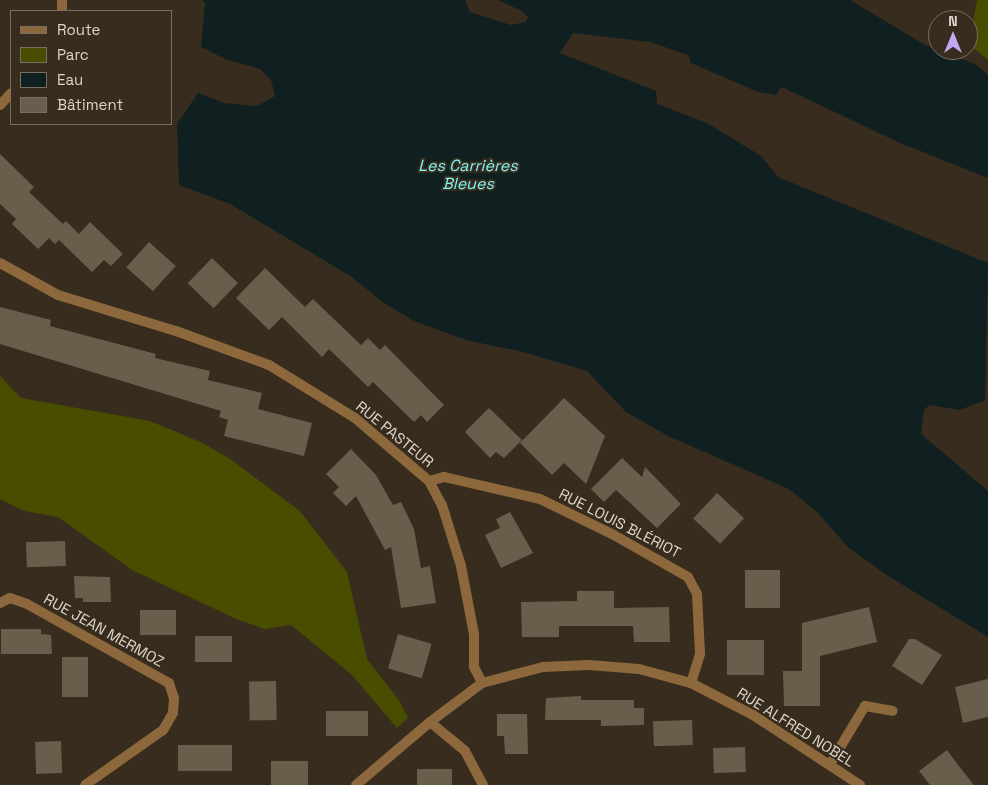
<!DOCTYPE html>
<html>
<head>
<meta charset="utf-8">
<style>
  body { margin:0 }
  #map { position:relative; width:988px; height:785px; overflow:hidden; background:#372c1d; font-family:"Space Grotesk",sans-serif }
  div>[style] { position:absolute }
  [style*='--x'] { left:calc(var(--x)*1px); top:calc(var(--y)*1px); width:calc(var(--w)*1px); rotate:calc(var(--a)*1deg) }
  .green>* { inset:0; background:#484d00 }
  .water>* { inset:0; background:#102021 }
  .building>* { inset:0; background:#695d4c; transform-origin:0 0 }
  .street>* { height:10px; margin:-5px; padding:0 5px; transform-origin:5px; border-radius:5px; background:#8c683c }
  span { translate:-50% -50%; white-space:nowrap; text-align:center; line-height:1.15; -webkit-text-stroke:4px #372c1d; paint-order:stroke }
  .street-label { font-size:15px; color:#ddd6cc }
  .water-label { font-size:16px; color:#7cf7fa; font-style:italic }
  .legend { position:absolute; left:10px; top:10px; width:162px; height:115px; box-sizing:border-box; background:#372c1d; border:1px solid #797063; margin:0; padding:6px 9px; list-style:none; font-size:15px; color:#ddd6cc }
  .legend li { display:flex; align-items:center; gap:10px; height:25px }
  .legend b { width:25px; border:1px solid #797063 }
  .north { position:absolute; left:928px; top:10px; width:50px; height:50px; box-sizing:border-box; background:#372c1d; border:1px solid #797063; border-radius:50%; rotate:0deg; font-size:14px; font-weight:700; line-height:20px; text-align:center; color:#ddd6cc }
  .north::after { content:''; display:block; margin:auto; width:18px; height:22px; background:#c0a8f3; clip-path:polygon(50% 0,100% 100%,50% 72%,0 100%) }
</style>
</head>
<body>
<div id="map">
  <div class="green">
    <div style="clip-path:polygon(977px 0,988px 0,988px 60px,969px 44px)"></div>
    <div style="clip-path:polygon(0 376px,21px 398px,150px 421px,203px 443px,230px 459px,300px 511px,347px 572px,367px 659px,399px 700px,408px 718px,397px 728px,352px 675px,291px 625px,264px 629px,234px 618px,132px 570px,58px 517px,24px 511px,0 499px)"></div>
  </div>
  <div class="water">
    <div style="clip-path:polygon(201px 0,465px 0,470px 12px,511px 25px,526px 22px,528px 17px,522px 11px,498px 0,850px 0,925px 45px,977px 65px,988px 75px,988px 178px,898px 142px,784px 88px,781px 87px,776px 95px,758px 92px,691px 63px,688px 55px,650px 42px,573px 33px,560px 53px,656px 91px,657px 104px,707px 123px,761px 156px,778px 177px,988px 263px,985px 400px,960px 410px,929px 405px,924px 410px,921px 434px,988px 491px,988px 637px,885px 574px,848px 547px,816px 511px,789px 489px,668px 436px,626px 412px,587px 371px,523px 352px,466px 340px,414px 321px,384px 303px,352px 277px,230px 204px,179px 185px,177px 124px,198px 93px,224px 103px,257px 106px,275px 96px,271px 80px,260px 69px,225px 59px,201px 47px,205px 2px)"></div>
  </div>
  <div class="building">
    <div style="clip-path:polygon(0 154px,34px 187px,29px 192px,63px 224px,66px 221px,79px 234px,90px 222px,123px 254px,111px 266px,104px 260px,92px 272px,59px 240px,55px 244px,49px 238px,38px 249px,12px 224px,16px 219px,0 204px)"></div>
    <div style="left:149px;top:242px;width:36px;height:34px;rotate:42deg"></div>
    <div style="left:212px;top:258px;width:36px;height:35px;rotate:44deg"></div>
    <div style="clip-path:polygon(265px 268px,305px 307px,313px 299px,361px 345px,368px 338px,380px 350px,385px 345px,444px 405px,427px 422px,421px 415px,414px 422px,373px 382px,368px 387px,329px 349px,322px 357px,282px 317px,269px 330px,236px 298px)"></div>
    <div style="clip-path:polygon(0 307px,51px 320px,50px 326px,156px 354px,155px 358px,210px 371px,208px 380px,262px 393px,258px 409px,312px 423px,304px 456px,224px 436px,228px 420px,219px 417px,221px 411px,0 344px)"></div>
    <div style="clip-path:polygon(564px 398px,605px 436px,586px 484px,564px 463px,552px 475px,520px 443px)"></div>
    <div style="clip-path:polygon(489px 408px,522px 440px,504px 458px,496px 452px,490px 458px,465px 432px)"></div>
    <div style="clip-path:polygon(351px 449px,376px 475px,393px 505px,401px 502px,414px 529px,421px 568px,430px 566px,436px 603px,401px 608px,391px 547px,385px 550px,356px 496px,346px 506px,333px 493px,339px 487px,326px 474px)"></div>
    <div style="clip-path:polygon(622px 458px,642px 477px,645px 467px,681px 504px,657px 528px,616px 490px,604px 502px,591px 489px)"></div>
    <div style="left:717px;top:493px;width:37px;height:35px;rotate:43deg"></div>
    <div style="clip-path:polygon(510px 512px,533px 553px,501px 568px,485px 535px,500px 528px,496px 519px)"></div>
    <div style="left:65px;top:541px;width:25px;height:39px;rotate:88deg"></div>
    <div style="left:745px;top:570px;width:35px;height:38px"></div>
    <div style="clip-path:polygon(74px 576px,110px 577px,111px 602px,83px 602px,83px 598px,75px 598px)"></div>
    <div style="clip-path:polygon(577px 591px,614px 591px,614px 608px,669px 607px,670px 642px,634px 642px,633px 626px,559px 626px,559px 637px,522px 637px,521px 602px,577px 601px)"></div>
    <div style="clip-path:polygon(869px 607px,877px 642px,820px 656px,820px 706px,784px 706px,783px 671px,802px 671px,802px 623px)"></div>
    <div style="left:140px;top:610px;width:36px;height:25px"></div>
    <div style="clip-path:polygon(1px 629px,41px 629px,41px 634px,51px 635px,52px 654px,1px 654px)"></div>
    <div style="left:398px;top:634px;width:35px;height:36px;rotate:16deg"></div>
    <div style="left:195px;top:636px;width:37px;height:26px"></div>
    <div style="clip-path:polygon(909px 639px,915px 639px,942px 655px,922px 685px,892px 666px)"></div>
    <div style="left:727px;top:640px;width:37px;height:35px"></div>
    <div style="left:62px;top:657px;width:26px;height:40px"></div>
    <div style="clip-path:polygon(988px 679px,988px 717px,963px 723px,955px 687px)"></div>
    <div style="left:276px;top:681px;width:39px;height:27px;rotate:89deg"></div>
    <div style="clip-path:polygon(581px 696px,581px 700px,634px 700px,634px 708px,644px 708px,644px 725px,601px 726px,601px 720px,545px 720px,546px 698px)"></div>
    <div style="left:368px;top:711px;width:25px;height:42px;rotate:90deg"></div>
    <div style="clip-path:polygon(497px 714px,527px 714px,528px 754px,505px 754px,504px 736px,497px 736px)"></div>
    <div style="left:692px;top:720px;width:25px;height:39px;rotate:88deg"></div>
    <div style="left:61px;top:741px;width:32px;height:26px;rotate:88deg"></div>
    <div style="left:232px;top:745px;width:26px;height:54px;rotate:90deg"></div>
    <div style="left:745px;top:747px;width:25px;height:32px;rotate:88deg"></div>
    <div style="clip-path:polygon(947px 750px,958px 765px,974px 785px,930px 785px,919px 771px)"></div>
    <div style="left:271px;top:761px;width:37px;height:24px"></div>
    <div style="left:417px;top:769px;width:35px;height:16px"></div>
  </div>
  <div class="street">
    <div style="--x:62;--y:11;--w:11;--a:-90"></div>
    <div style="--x:0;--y:105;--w:16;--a:-47"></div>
    <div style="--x:0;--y:263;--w:66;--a:28.9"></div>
    <div style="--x:58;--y:295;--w:123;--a:17"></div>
    <div style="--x:176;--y:331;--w:99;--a:20.1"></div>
    <div style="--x:269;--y:365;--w:101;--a:31.6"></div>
    <div style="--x:355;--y:418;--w:97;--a:40.4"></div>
    <div style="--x:429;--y:481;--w:27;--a:62"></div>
    <div style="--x:442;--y:505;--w:64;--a:72.7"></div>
    <div style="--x:461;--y:566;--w:69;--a:79.2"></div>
    <div style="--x:474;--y:634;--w:33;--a:90"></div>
    <div style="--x:474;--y:667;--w:18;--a:63"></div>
    <div style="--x:429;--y:481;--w:16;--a:-15"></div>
    <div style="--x:444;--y:477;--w:98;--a:12.9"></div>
    <div style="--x:540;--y:499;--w:80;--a:25.9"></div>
    <div style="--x:612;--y:534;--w:87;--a:29.5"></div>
    <div style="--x:688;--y:577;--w:19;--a:62"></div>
    <div style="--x:697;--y:594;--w:60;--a:87.1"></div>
    <div style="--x:700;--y:654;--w:30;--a:107"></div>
    <div style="--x:0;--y:603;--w:11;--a:-27"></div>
    <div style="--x:10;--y:598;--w:18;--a:19"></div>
    <div style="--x:27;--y:604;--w:162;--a:29.1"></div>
    <div style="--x:169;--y:683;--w:16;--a:72"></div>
    <div style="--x:174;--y:698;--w:15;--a:94"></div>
    <div style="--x:173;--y:713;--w:20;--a:120"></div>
    <div style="--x:163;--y:730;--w:95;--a:144.8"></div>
    <div style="--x:430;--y:722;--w:45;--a:39.6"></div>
    <div style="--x:465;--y:751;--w:38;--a:62"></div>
    <div style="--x:830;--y:764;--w:68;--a:-58.9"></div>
    <div style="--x:865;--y:706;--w:28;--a:10"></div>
    <div style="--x:356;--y:785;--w:97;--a:-40.4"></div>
    <div style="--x:430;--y:722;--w:65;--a:-36.9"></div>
    <div style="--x:482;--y:683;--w:63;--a:-14.7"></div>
    <div style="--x:543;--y:667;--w:46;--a:-2.5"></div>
    <div style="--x:589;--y:665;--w:50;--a:4.6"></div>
    <div style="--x:639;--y:669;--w:54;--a:15.1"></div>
    <div style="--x:691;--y:683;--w:70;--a:27.3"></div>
    <div style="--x:753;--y:715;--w:128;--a:33.2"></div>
  </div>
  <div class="street-label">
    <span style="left:395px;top:434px;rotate:39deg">RUE PASTEUR</span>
    <span style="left:620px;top:523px;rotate:27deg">RUE LOUIS BLÉRIOT</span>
    <span style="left:104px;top:630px;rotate:29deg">RUE JEAN MERMOZ</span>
    <span style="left:796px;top:727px;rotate:32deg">RUE ALFRED NOBEL</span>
  </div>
  <div class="water-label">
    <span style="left:468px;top:175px">Les Carrières<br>Bleues</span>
  </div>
  <ul class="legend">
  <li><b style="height:6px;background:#8c683c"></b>Route</li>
  <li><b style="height:14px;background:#484d00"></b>Parc</li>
  <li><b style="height:14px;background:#102021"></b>Eau</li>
  <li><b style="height:14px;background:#695d4c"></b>Bâtiment</li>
  </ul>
  <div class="north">N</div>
</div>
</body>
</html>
